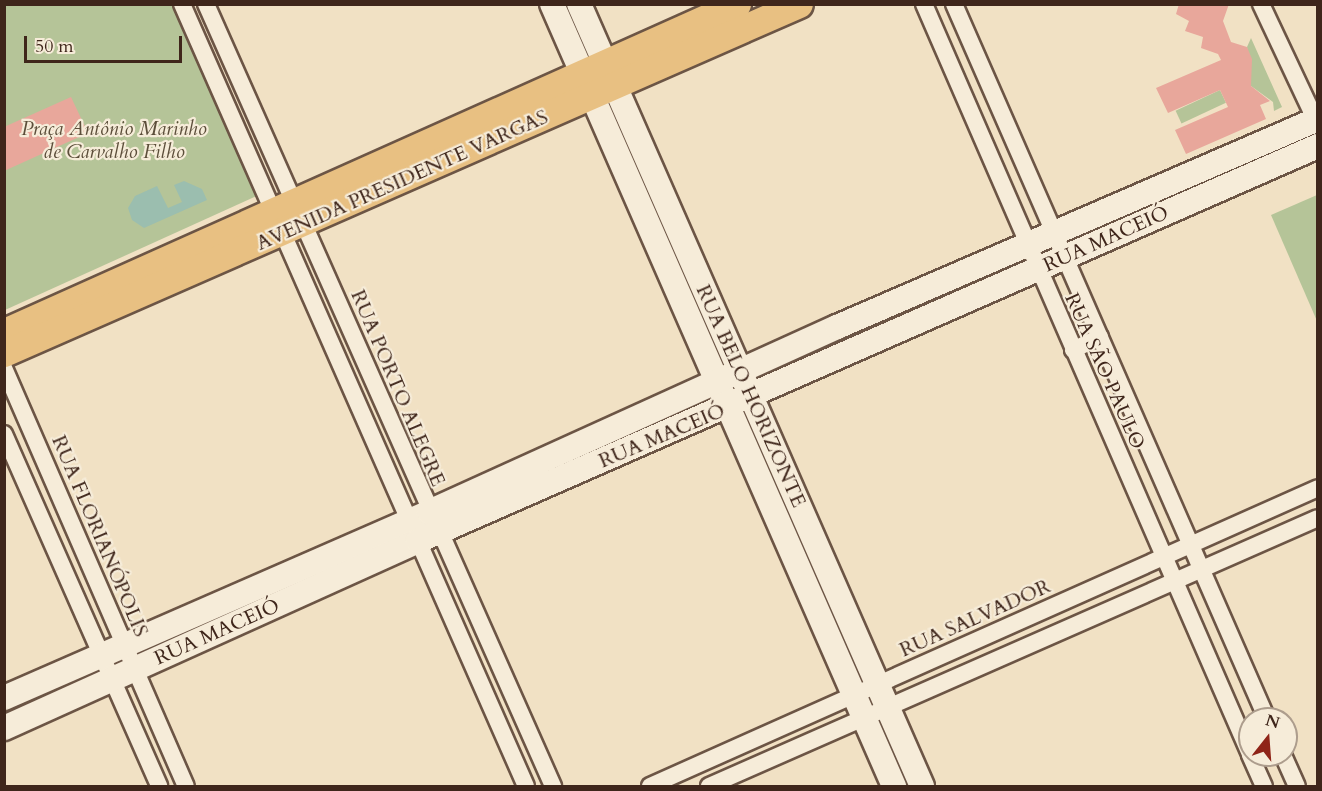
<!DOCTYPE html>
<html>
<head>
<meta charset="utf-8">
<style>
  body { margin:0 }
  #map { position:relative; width:1322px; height:791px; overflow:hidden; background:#f1e1c4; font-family:Cardo,serif }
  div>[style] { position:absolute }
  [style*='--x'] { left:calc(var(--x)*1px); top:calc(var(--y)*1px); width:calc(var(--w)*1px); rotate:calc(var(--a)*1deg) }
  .green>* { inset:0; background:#b5c498; transform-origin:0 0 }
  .water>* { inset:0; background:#9bbeaf }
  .building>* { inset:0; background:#e8a79b }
  .roads { filter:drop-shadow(2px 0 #6c5545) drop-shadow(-2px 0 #6c5545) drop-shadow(0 2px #6c5545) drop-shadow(0 -2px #6c5545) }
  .street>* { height:16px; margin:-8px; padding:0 8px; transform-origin:8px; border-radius:8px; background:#f6ecd9 }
  .secondary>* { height:24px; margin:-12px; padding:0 12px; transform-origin:12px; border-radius:12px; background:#f6ecd9 }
  .primary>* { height:27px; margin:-13.5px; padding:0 13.5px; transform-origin:13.5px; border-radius:13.5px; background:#e8c082 }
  span { translate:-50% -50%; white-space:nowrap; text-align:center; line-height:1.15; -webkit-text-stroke:4.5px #f6ecd9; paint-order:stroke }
  .park-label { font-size:20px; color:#5c4e3a; font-style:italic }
  .street-label { font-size:20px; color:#3f261b }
  .frame { position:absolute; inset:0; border:6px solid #3f261b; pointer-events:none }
  .north { position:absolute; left:1238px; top:707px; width:60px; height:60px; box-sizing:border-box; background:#f6ecd9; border:2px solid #ad9d8d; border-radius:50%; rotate:17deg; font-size:16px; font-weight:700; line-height:24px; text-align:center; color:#3f261b }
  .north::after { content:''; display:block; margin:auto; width:21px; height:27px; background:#8f2418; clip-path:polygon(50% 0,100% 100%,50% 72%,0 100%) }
  .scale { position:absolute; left:24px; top:36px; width:158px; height:27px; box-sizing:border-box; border:3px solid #3f261b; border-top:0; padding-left:8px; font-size:18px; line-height:21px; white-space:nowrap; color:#3f261b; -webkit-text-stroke:4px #f6ecd9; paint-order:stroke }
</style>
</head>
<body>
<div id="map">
  <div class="green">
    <div style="clip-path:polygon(4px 5px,172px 5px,259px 195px,5px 310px)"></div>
    <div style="clip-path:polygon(1251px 38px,1282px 107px,1274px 111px,1273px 102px,1251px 86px,1247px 47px)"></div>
    <div style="left:1220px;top:90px;width:14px;height:49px;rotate:65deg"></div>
    <div style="clip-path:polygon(1317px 195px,1317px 321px,1271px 215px)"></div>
  </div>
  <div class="water">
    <div style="clip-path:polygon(184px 181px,202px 189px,207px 200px,144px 228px,132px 220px,128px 208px,135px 196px,157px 186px,168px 208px,182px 202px,174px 185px)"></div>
  </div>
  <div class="building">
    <div style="clip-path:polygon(1179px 4px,1229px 4px,1223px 21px,1231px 42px,1247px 47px,1252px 59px,1251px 86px,1270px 101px,1260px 105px,1266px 119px,1186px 154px,1175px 130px,1228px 107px,1220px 90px,1168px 113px,1156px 88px,1221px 60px,1218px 54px,1201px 48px,1203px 37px,1185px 31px,1189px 21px,1176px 14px)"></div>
    <div style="clip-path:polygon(71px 97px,88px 133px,4px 171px,4px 127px)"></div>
  </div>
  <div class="roads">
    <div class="street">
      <div style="--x:182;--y:4;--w:854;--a:66.26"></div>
      <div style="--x:206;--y:4;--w:856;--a:66.07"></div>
      <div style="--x:924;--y:4;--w:818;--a:66.51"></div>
      <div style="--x:954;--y:4;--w:781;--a:66.36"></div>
      <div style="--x:1261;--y:4;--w:134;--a:64.8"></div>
      <div style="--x:1073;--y:350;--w:30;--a:-26"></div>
      <div style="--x:4;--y:368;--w:456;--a:66.5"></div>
      <div style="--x:4;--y:434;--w:385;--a:66.2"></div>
      <div style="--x:1250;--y:755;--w:34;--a:66"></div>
      <div style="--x:1283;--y:755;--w:34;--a:66"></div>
      <div style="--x:650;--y:786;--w:731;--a:-24.04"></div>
      <div style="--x:709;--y:786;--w:665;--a:-23.75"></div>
    </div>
    <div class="secondary">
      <div style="--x:552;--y:4;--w:854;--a:66.38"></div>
      <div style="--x:579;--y:4;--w:854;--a:66.32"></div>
      <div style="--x:4;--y:698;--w:464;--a:-23.6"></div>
      <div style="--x:429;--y:512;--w:448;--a:-24.4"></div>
      <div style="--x:837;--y:327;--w:524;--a:-23.39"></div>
      <div style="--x:4;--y:728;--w:454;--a:-24.3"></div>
      <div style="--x:418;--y:541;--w:983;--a:-23.7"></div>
    </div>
    <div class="primary">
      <div style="--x:4;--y:332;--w:803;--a:-24.11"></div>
      <div style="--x:4;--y:353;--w:868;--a:-23.7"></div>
    </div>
  </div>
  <div class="park-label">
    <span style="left:114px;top:140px">Praça Antônio Marinho<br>de Carvalho Filho</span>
  </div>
  <div class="street-label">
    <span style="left:402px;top:180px;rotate:-24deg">AVENIDA PRESIDENTE VARGAS</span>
    <span style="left:1105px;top:239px;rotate:-24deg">RUA MACEIÓ</span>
    <span style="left:1105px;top:371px;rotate:66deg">RUA SÃO PAULO</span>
    <span style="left:398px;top:388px;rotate:67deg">RUA PORTO ALEGRE</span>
    <span style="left:751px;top:396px;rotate:66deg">RUA BELO HORIZONTE</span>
    <span style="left:661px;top:436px;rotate:-23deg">RUA MACEIÓ</span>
    <span style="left:100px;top:536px;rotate:67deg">RUA FLORIANÓPOLIS</span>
    <span style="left:975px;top:618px;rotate:-24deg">RUA SALVADOR</span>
    <span style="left:216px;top:632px;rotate:-24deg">RUA MACEIÓ</span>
  </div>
  <div class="frame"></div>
  <div class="north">N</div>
  <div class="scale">50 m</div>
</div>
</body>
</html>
